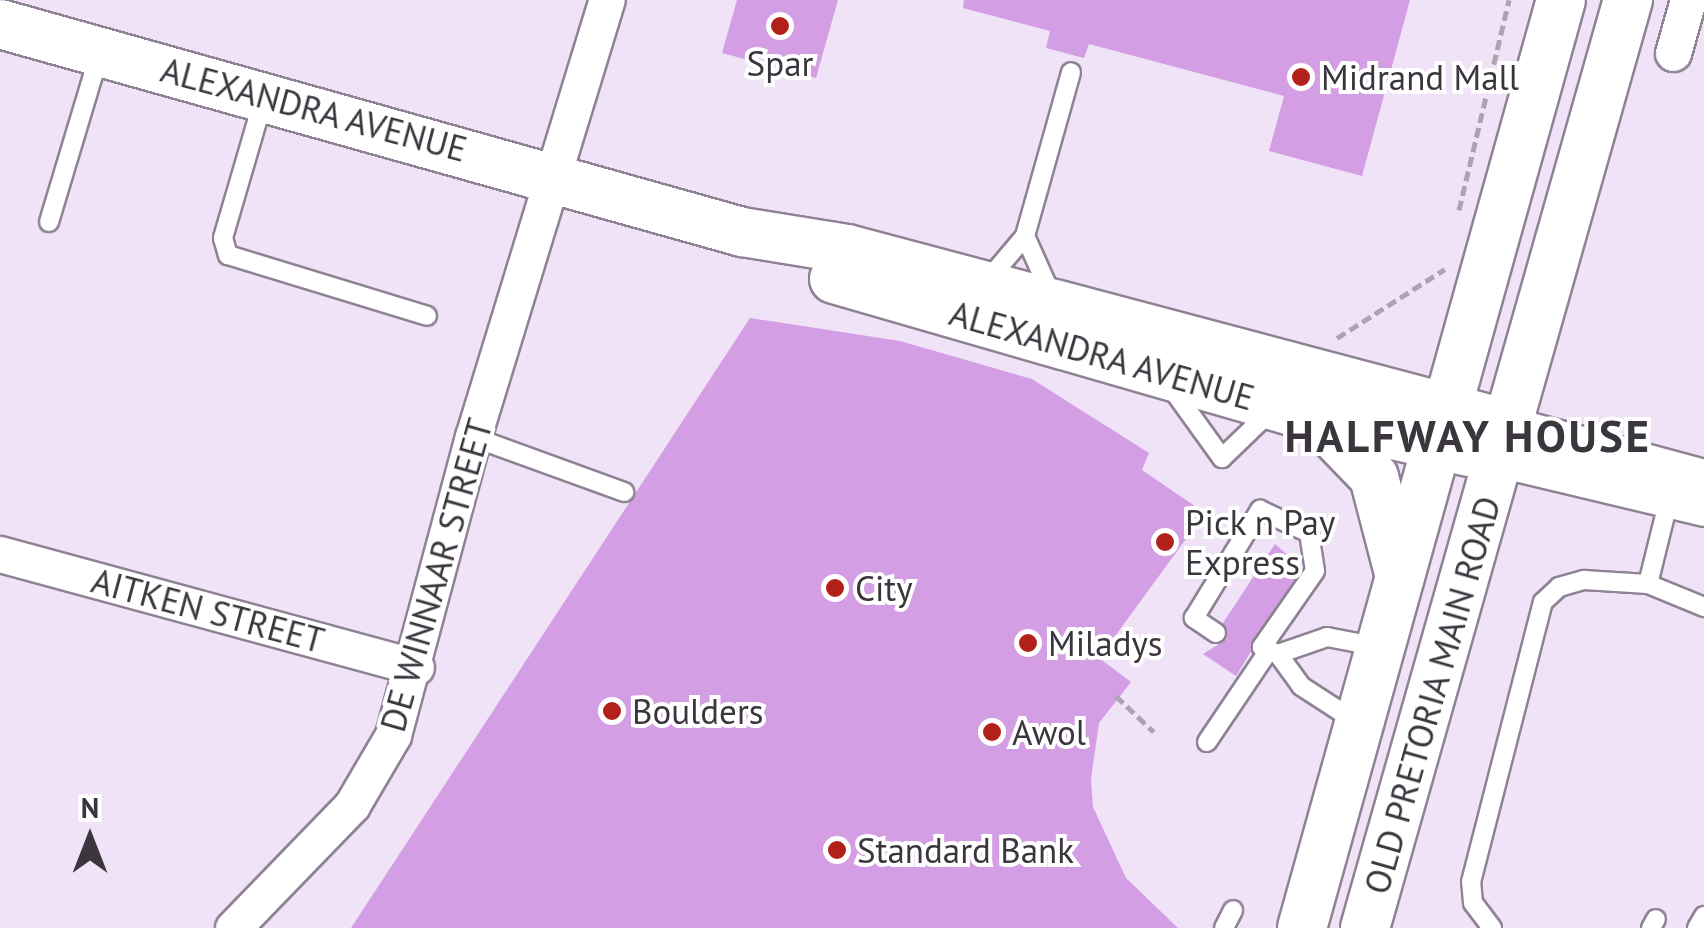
<!DOCTYPE html>
<html>
<head>
<meta charset="utf-8">
<style>
  body { margin:0 }
  #map { position:relative; width:1704px; height:928px; overflow:hidden; background:#f0e2f7; font-family:"PT Sans",sans-serif }
  div>[style] { position:absolute }
  [style*='--x'] { left:calc(var(--x)*1px); top:calc(var(--y)*1px); width:calc(var(--w)*1px); rotate:calc(var(--a)*1deg) }
  .building>* { inset:0; background:#d49ee4 }
  .path>* { height:5px; margin-top:-2.5px; transform-origin:0; background:repeating-linear-gradient(90deg,#ada2b2 0 10px,transparent 0 15px) }
  .roads { filter:drop-shadow(2px 0 #8e8294) drop-shadow(-2px 0 #8e8294) drop-shadow(0 2px #8e8294) drop-shadow(0 -2px #8e8294) }
  .lane>* { height:18px; margin:-9px; padding:0 9px; transform-origin:9px; border-radius:9px; background:#fff }
  .street>* { height:35px; margin:-17.5px; padding:0 17.5px; transform-origin:17.5px; border-radius:17.5px; background:#fff }
  .secondary>* { height:48px; margin:-24px; padding:0 24px; transform-origin:24px; border-radius:24px; background:#fff }
  .dots>* { width:28px; height:28px; translate:-50% -50%; box-sizing:border-box; border:5px solid #fff; border-radius:50% }
  span { translate:-50% -50%; white-space:nowrap; text-align:center; line-height:1.15; -webkit-text-stroke:8px #fff; paint-order:stroke }
  .poi-label { font-size:35px; color:#3b363e }
  .left { translate:0 -50%; text-align:left }
  .street-label { font-size:35px; color:#3b363e }
  .district-label { font-size:45px; color:#3b363e; font-weight:700; letter-spacing:2.5px }
  .north { position:absolute; left:40px; top:788px; width:100px; height:100px; -webkit-text-stroke:8px #fff; paint-order:stroke; rotate:0deg; font-size:28px; font-weight:700; line-height:40px; text-align:center; color:#3b363e }
  .north::after { content:''; display:block; margin:auto; width:35px; height:45px; background:#3b363e; clip-path:polygon(50% 0,100% 100%,50% 72%,0 100%) }
</style>
</head>
<body>
<div id="map">
  <div class="building">
    <div style="clip-path:polygon(737px 0,838px 0,816px 78px,722px 53px)"></div>
    <div style="clip-path:polygon(964px 0,1410px 0,1362px 176px,1269px 151px,1284px 96px,1089px 44px,1084px 58px,1046px 48px,1050px 31px,963px 8px)"></div>
    <div style="clip-path:polygon(750px 318px,900px 341px,1032px 379px,1149px 453px,1142px 470px,1205px 513px,1099px 658px,1131px 682px,1099px 723px,1091px 779px,1093px 807px,1126px 878px,1178px 928px,351px 928px)"></div>
    <div style="clip-path:polygon(1275px 544px,1302px 568px,1236px 676px,1203px 654px,1227px 639px,1223px 623px)"></div>
  </div>
  <div class="path">
    <div style="--x:1459;--y:210;--w:216;--a:-76.6"></div>
    <div style="--x:1337;--y:338;--w:128;--a:-32.6"></div>
    <div style="--x:1116;--y:696;--w:52;--a:43.5"></div>
  </div>
  <div class="roads">
    <div class="lane">
      <div style="--x:263;--y:101;--w:143;--a:106.3"></div>
      <div style="--x:223;--y:238;--w:18;--a:74"></div>
      <div style="--x:228;--y:255;--w:208;--a:17"></div>
      <div style="--x:49;--y:222;--w:174;--a:-73.3"></div>
      <div style="--x:1025;--y:236;--w:64;--a:65.9"></div>
      <div style="--x:987;--y:281;--w:59;--a:-49.8"></div>
      <div style="--x:1025;--y:236;--w:170;--a:-74.3"></div>
      <div style="--x:1170;--y:386;--w:89;--a:54.2"></div>
      <div style="--x:1222;--y:458;--w:71;--a:-43.9"></div>
      <div style="--x:473;--y:437;--w:161;--a:20"></div>
      <div style="--x:1648;--y:584;--w:92;--a:-76.1"></div>
      <div style="--x:1216;--y:633;--w:27;--a:-146"></div>
      <div style="--x:1194;--y:618;--w:127;--a:-58.6"></div>
      <div style="--x:1260;--y:510;--w:54;--a:25.1"></div>
      <div style="--x:1309;--y:533;--w:38;--a:81"></div>
      <div style="--x:1315;--y:571;--w:93;--a:124.9"></div>
      <div style="--x:1262;--y:647;--w:17;--a:24"></div>
      <div style="--x:1278;--y:654;--w:39;--a:54"></div>
      <div style="--x:1301;--y:686;--w:68;--a:33"></div>
      <div style="--x:1278;--y:654;--w:52;--a:-19.1"></div>
      <div style="--x:1327;--y:637;--w:53;--a:10.9"></div>
      <div style="--x:1207;--y:742;--w:111;--a:-56"></div>
      <div style="--x:1224;--y:928;--w:20;--a:-63"></div>
      <div style="--x:1492;--y:928;--w:31;--a:-127"></div>
      <div style="--x:1473;--y:903;--w:21;--a:-95"></div>
      <div style="--x:1471;--y:882;--w:289;--a:-75.6"></div>
      <div style="--x:1543;--y:602;--w:22;--a:-43"></div>
      <div style="--x:1559;--y:587;--w:26;--a:-16"></div>
      <div style="--x:1584;--y:580;--w:64;--a:3.6"></div>
      <div style="--x:1648;--y:584;--w:61;--a:22.3"></div>
      <div style="--x:1651;--y:928;--w:10;--a:-61"></div>
      <div style="--x:1697;--y:928;--w:14;--a:-60"></div>
    </div>
    <div class="street">
      <div style="--x:1673;--y:53;--w:55;--a:-74.2"></div>
      <div style="--x:1507;--y:424;--w:204;--a:15.1"></div>
      <div style="--x:1499;--y:459;--w:211;--a:13.4"></div>
      <div style="--x:0;--y:554;--w:431;--a:15.2"></div>
      <div style="--x:233;--y:928;--w:171;--a:-45.9"></div>
      <div style="--x:352;--y:805;--w:81;--a:-59.6"></div>
      <div style="--x:393;--y:735;--w:309;--a:-75"></div>
      <div style="--x:473;--y:437;--w:457;--a:-73"></div>
    </div>
    <div class="secondary">
      <div style="--x:0;--y:24;--w:771;--a:15.66"></div>
      <div style="--x:742;--y:232;--w:106;--a:9.2"></div>
      <div style="--x:847;--y:249;--w:683;--a:14.85"></div>
      <div style="--x:834;--y:279;--w:502;--a:16.09"></div>
      <div style="--x:1316;--y:418;--w:157;--a:12.5"></div>
      <div style="--x:1319;--y:420;--w:79;--a:46"></div>
      <div style="--x:1374;--y:477;--w:103;--a:75.4"></div>
      <div style="--x:1302;--y:928;--w:963;--a:-74.41"></div>
      <div style="--x:1365;--y:928;--w:965;--a:-74.18"></div>
    </div>
  </div>
  <div class="dots">
    <div style="left:780px;top:26px;background:#b1211a"></div>
    <div style="left:1301px;top:77px;background:#b1211a"></div>
    <div style="left:1165px;top:542px;background:#b1211a"></div>
    <div style="left:835px;top:588px;background:#b1211a"></div>
    <div style="left:1028px;top:643px;background:#b1211a"></div>
    <div style="left:612px;top:711px;background:#b1211a"></div>
    <div style="left:992px;top:732px;background:#b1211a"></div>
    <div style="left:837px;top:850px;background:#b1211a"></div>
  </div>
  <div class="poi-label">
    <span style="left:780px;top:63px">Spar</span>
    <span class="left" style="left:1321px;top:77px">Midrand Mall</span>
    <span class="left" style="left:1185px;top:542px">Pick n Pay<br>Express</span>
    <span class="left" style="left:855px;top:588px">City</span>
    <span class="left" style="left:1048px;top:643px">Miladys</span>
    <span class="left" style="left:632px;top:711px">Boulders</span>
    <span class="left" style="left:1012px;top:732px">Awol</span>
    <span class="left" style="left:857px;top:850px">Standard Bank</span>
  </div>
  <div class="street-label">
    <span style="left:314px;top:109px;rotate:15deg">ALEXANDRA AVENUE</span>
    <span style="left:1102px;top:355px;rotate:16deg">ALEXANDRA AVENUE</span>
    <span style="left:436px;top:575px;rotate:-74deg">DE WINNAAR STREET</span>
    <span style="left:208px;top:610px;rotate:15deg">AITKEN STREET</span>
    <span style="left:1432px;top:695px;rotate:-74deg">OLD PRETORIA MAIN ROAD</span>
  </div>
  <div class="district-label">
    <span style="left:1468px;top:436px">HALFWAY HOUSE</span>
  </div>
  <div class="north">N</div>
</div>
</body>
</html>
